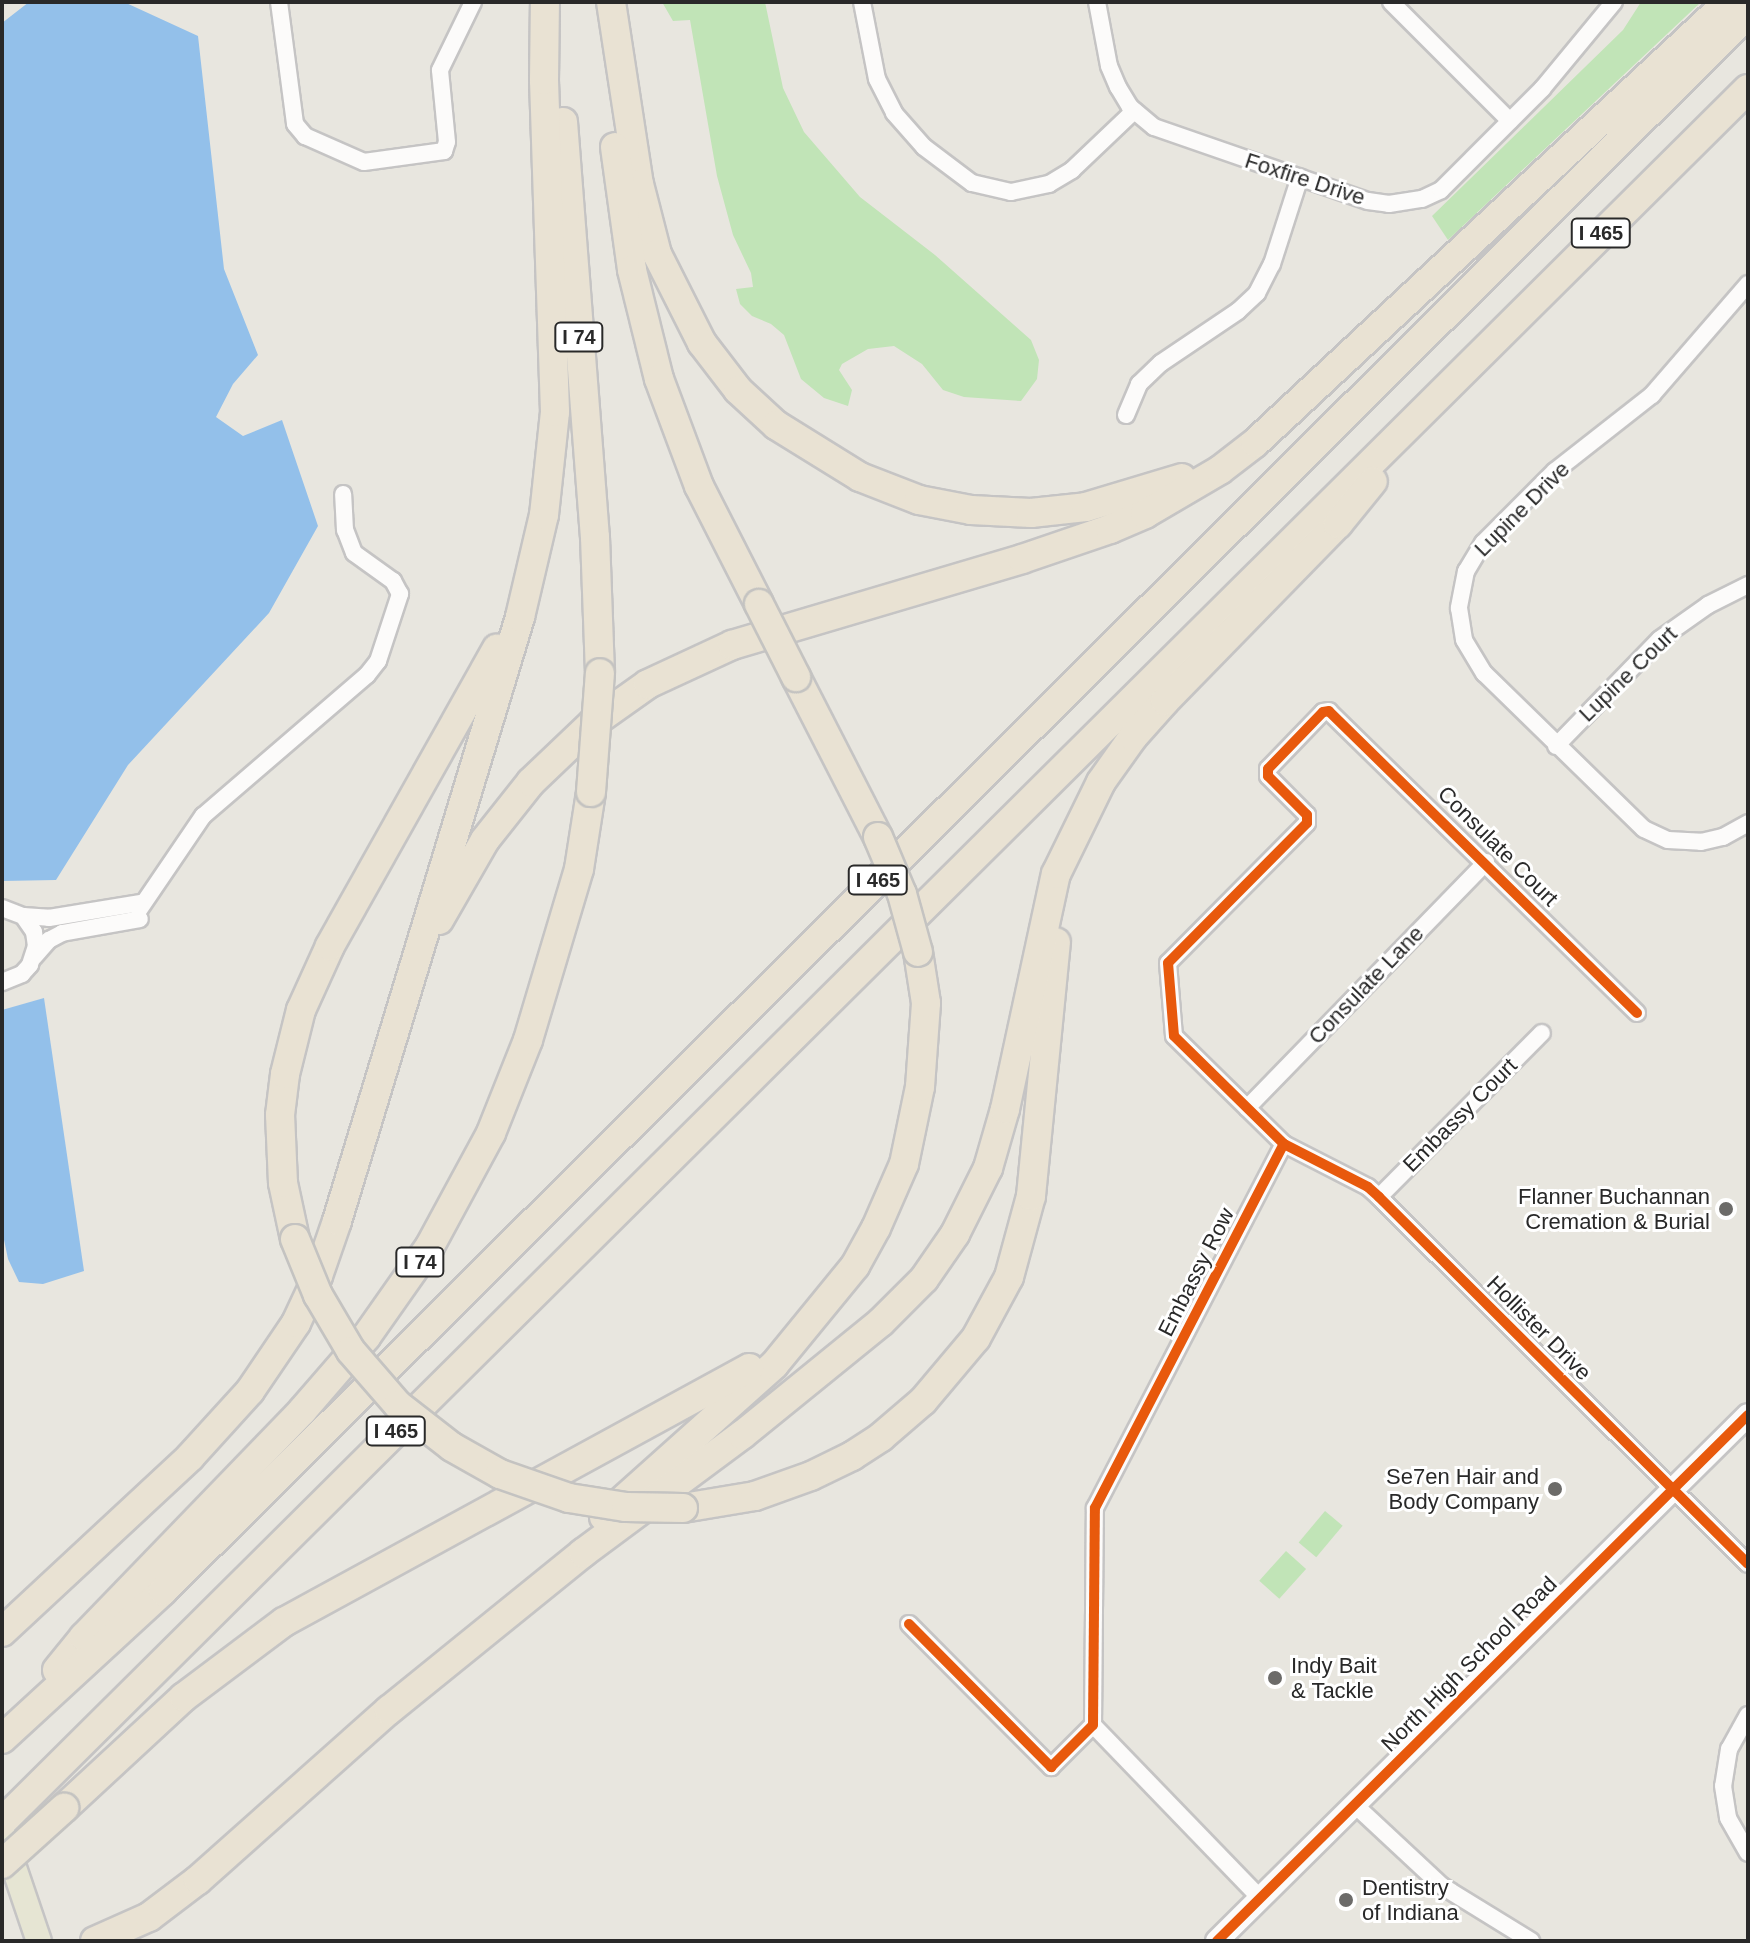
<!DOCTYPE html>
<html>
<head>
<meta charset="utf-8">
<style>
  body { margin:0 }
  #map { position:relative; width:1750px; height:1943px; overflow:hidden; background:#e8e6df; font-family:Helvetica,sans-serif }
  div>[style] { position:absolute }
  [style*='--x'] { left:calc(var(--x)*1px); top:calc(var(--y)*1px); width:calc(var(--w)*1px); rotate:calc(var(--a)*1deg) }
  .green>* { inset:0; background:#c1e4b7; transform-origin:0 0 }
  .water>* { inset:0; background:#93c0ea }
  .roads { filter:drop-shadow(2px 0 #c5c4c4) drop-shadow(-2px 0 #c5c4c4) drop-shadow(0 2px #c5c4c4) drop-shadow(0 -2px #c5c4c4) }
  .street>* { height:16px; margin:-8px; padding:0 8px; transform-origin:8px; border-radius:8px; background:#fcfbfa }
  .secondary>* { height:22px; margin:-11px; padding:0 11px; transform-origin:11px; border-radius:11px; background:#fcfbfa }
  .primary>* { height:24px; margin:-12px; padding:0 12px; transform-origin:12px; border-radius:12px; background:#e6e5d3 }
  .highway>* { height:28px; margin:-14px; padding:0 14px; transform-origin:14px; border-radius:14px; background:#e9e2d3 }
  .bridges { filter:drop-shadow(2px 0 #c4c3c1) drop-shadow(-2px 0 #c4c3c1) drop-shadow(0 2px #c4c3c1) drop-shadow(0 -2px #c4c3c1) }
  .highway-bridge>* { height:28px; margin:-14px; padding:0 14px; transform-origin:14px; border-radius:14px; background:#e9e2d3 }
  .cycleway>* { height:10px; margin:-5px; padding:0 5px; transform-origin:5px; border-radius:5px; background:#e8590c }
  .dots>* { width:22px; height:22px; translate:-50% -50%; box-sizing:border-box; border:4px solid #fff; border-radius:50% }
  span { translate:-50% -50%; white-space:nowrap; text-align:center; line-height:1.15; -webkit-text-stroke:6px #fff; paint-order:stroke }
  .shield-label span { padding:2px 6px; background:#fff; border:2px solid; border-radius:6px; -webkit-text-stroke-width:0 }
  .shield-label { font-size:20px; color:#292929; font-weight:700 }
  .street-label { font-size:22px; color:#292929 }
  .poi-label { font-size:22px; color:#292929 }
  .right { translate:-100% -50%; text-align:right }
  .left { translate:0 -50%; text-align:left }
  .frame { position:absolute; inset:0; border:4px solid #292929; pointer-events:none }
</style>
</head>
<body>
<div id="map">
  <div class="green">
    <div style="clip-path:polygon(662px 2px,765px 2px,783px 88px,804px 132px,860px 197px,935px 255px,1031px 340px,1039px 360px,1037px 379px,1021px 401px,964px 397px,943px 390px,922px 364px,894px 346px,868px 349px,842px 364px,839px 370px,852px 390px,848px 406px,824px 398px,801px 379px,784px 335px,771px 324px,752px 316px,740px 304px,736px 289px,753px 287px,751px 273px,733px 235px,717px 176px,690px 20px,673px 21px)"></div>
    <div style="clip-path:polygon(1641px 2px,1701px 2px,1448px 240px,1432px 216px,1623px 30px)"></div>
    <div style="left:1325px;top:1511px;width:23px;height:41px;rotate:40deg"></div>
    <div style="left:1286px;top:1551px;width:27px;height:40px;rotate:42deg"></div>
  </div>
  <div class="water">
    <div style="clip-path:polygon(29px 2px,124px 2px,198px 36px,224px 269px,258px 355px,233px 384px,216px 417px,243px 436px,282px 420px,318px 526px,269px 613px,128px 765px,56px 880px,2px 881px,2px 23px)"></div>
    <div style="clip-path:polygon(44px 998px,84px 1271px,43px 1284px,19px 1282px,8px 1259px,2px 1230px,2px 1010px)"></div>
  </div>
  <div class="roads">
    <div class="street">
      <div style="--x:279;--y:2;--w:123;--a:82.5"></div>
      <div style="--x:295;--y:124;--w:16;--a:50"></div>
      <div style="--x:305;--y:136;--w:64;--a:23.8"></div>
      <div style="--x:364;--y:162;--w:81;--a:-7.8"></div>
      <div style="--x:444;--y:151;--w:9;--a:-72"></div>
      <div style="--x:447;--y:142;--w:72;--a:-95.6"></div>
      <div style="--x:440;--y:70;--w:76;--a:-64.1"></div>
      <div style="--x:862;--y:2;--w:78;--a:79"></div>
      <div style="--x:877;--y:79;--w:38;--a:63"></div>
      <div style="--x:894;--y:113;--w:45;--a:48.6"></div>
      <div style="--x:924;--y:147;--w:60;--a:36.9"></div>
      <div style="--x:972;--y:183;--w:40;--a:13"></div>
      <div style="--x:1011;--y:192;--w:39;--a:-12"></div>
      <div style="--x:1049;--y:184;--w:27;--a:-31"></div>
      <div style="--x:1072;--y:170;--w:86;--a:-43.6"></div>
      <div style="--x:1097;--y:2;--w:65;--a:79.4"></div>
      <div style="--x:1109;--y:66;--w:23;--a:67"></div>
      <div style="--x:1118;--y:87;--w:23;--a:59"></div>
      <div style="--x:1130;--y:107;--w:31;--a:40"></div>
      <div style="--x:1154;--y:127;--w:226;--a:19.1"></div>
      <div style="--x:1368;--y:201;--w:21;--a:8"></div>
      <div style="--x:1389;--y:204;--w:33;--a:-9"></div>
      <div style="--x:1422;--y:199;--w:21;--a:-25"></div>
      <div style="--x:1441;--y:190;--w:143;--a:-45"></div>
      <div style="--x:1542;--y:89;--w:113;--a:-50.4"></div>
      <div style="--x:1391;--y:2;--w:168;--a:45"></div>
      <div style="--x:1748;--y:284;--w:147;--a:130.9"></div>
      <div style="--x:1652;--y:395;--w:123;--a:141.9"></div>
      <div style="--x:1555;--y:471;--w:102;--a:135"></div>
      <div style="--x:1483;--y:543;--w:33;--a:121"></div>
      <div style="--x:1466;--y:571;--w:38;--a:101"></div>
      <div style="--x:1459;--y:608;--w:32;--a:81"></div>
      <div style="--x:1464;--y:640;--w:39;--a:59"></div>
      <div style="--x:1484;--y:673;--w:223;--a:44.3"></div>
      <div style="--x:1644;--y:829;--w:26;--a:25"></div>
      <div style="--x:1668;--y:840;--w:33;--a:3"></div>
      <div style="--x:1701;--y:842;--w:23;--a:-13"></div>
      <div style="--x:1723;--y:837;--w:29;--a:-29"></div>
      <div style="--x:1126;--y:415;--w:34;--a:-67"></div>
      <div style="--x:1139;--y:384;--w:30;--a:-44"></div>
      <div style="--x:1161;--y:363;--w:93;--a:-34"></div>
      <div style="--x:1238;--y:311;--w:26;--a:-43"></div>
      <div style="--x:1257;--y:293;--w:33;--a:-63"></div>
      <div style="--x:1272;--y:264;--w:91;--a:-72.2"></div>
      <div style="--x:1556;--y:746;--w:149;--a:-45.8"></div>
      <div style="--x:1660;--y:639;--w:59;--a:-35.3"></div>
      <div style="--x:1708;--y:605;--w:45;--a:-26.6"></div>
      <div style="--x:2;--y:908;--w:22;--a:21"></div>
      <div style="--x:23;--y:916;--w:19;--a:55"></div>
      <div style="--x:34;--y:932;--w:14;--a:82"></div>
      <div style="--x:36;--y:946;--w:20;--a:108"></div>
      <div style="--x:30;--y:965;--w:12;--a:132"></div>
      <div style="--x:22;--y:974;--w:22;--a:158"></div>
      <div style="--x:139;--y:910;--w:114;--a:-55.8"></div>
      <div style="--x:203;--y:816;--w:216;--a:-40.7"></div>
      <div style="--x:367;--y:675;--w:18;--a:-52"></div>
      <div style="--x:378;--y:661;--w:71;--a:-71.8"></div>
      <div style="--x:400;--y:594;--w:15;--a:-118"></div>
      <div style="--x:393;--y:581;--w:48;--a:-144.3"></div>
      <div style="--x:354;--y:553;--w:25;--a:-111"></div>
      <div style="--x:345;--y:530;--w:36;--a:-93"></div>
      <div style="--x:23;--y:916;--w:26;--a:4"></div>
      <div style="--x:49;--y:918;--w:93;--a:-9.3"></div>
      <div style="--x:34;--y:957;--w:23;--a:-49"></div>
      <div style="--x:49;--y:940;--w:15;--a:-28"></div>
      <div style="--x:62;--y:933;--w:79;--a:-10.2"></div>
      <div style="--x:1637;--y:1013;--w:431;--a:-135.6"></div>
      <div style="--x:1329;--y:711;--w:6;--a:171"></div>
      <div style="--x:1323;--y:712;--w:79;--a:134"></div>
      <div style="--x:1268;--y:769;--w:7;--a:90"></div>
      <div style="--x:1268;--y:776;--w:55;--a:45"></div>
      <div style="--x:1307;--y:815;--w:8;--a:90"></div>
      <div style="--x:1307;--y:823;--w:197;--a:134.8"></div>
      <div style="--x:1168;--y:963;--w:73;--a:85.3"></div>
      <div style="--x:1174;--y:1036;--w:154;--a:44.5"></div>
      <div style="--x:1284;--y:1144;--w:94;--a:27.1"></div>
      <div style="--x:1368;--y:1187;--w:15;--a:42"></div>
      <div style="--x:1379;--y:1197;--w:520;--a:44.84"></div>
      <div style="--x:1247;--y:1108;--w:343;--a:-45.8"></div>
      <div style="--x:1379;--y:1197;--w:231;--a:-45.2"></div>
      <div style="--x:909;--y:1624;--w:202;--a:45.2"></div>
      <div style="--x:1051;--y:1767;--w:59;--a:-45"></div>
      <div style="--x:1093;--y:1725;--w:217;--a:-89.5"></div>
      <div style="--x:1095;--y:1508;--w:410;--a:-62.6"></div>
      <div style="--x:1748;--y:1715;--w:39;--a:119"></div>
      <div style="--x:1729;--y:1749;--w:37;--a:99"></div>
      <div style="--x:1723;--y:1786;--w:32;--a:81"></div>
      <div style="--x:1728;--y:1818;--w:40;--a:60.3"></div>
      <div style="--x:1093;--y:1725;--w:240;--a:46"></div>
      <div style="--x:1355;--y:1805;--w:119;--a:43"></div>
      <div style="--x:1442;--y:1886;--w:105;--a:31.7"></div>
    </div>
    <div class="secondary">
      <div style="--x:1217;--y:1941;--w:747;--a:-44.73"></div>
    </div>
    <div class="primary">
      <div style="--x:2;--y:1832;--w:115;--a:71.3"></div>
    </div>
    <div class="highway">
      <div style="--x:611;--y:2;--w:184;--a:81.3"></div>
      <div style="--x:639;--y:184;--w:72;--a:75.6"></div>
      <div style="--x:657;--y:254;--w:100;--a:63.2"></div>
      <div style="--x:702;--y:343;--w:59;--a:52.5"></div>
      <div style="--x:738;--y:390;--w:52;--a:42.6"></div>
      <div style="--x:776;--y:425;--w:99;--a:31.8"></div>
      <div style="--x:860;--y:477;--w:63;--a:21.3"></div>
      <div style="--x:919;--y:500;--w:53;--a:10.9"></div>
      <div style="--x:971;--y:510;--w:60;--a:2.9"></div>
      <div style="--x:1031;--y:513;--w:55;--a:-6.2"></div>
      <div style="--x:1086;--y:507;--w:100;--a:-16.8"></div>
      <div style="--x:563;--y:122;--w:416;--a:85.6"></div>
      <div style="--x:595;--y:537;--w:136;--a:87.9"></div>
      <div style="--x:615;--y:147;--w:124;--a:82.1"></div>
      <div style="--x:632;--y:270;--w:112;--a:76.1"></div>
      <div style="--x:659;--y:379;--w:114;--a:69.5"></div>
      <div style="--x:699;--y:486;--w:132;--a:63"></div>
      <div style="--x:796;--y:677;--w:180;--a:62.9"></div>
      <div style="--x:439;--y:920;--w:92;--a:-60.1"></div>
      <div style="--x:485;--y:840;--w:74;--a:-51.6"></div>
      <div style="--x:531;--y:782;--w:86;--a:-43.6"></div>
      <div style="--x:593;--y:723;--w:67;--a:-35.3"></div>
      <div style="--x:648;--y:684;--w:93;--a:-24.9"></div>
      <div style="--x:732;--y:645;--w:302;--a:-16.5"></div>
      <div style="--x:1022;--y:559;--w:93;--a:-18.8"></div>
      <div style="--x:1110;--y:529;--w:38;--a:-23"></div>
      <div style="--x:1145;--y:514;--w:87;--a:-30.4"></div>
      <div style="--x:1220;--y:470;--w:44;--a:-37.6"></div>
      <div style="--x:1255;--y:443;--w:647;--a:-42.99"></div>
      <div style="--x:295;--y:1239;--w:57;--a:-102.1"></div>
      <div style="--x:283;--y:1183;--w:68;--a:-92.5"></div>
      <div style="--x:280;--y:1115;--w:41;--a:-83"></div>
      <div style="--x:285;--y:1074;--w:66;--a:-76"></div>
      <div style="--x:301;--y:1010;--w:70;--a:-65.6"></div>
      <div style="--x:330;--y:946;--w:341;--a:-60.7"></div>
      <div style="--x:683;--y:1508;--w:73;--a:-9.5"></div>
      <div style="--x:755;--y:1496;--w:59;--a:-19.7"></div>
      <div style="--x:811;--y:1476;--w:46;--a:-26"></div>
      <div style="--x:852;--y:1456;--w:35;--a:-33"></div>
      <div style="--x:881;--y:1437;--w:55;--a:-40.6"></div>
      <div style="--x:923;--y:1401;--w:82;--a:-49.9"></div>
      <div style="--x:976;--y:1338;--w:69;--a:-61.6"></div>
      <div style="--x:1009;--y:1277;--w:84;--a:-74.8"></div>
      <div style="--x:1031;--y:1196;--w:255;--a:-84.4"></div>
      <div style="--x:604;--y:1517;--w:228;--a:-41.8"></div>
      <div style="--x:774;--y:1365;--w:128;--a:-50.7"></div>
      <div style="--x:855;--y:1266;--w:43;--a:-61.1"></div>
      <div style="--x:876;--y:1228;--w:70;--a:-66.4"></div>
      <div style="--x:904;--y:1164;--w:79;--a:-78.3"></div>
      <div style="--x:920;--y:1087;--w:84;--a:-85.9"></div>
      <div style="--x:926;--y:1003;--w:52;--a:-98.9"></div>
      <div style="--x:2;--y:1632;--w:257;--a:-42.9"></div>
      <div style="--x:190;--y:1457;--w:89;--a:-47.7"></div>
      <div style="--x:250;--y:1391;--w:82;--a:-55.9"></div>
      <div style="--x:296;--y:1323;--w:52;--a:-64.9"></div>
      <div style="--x:318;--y:1276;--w:58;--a:-70.9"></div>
      <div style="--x:337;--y:1221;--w:631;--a:-73.14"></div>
      <div style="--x:520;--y:617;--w:105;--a:-76.8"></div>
      <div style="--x:544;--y:515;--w:104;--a:-83.9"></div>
      <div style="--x:555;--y:412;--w:332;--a:-91.9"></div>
      <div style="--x:544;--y:80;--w:78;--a:-89.3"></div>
      <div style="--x:57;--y:1670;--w:43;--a:-50.7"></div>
      <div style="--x:84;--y:1637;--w:314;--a:-46"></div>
      <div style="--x:302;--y:1411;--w:98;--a:-49.1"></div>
      <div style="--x:366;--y:1337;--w:111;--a:-54.9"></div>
      <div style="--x:430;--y:1246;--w:128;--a:-61.6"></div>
      <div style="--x:491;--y:1133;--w:100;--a:-68.3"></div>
      <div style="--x:528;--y:1040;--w:178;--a:-73.4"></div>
      <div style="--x:579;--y:869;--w:78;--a:-81.1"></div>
      <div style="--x:2;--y:1739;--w:219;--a:-42.6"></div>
      <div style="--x:163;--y:1591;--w:2236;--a:-44.86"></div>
      <div style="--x:64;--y:1808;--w:163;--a:-42.8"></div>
      <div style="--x:184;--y:1697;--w:125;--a:-36.9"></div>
      <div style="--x:284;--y:1622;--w:530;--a:-28.64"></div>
      <div style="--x:2;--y:1822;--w:2460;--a:-44.79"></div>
      <div style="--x:95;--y:1941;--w:59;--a:-24"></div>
      <div style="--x:149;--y:1917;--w:61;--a:-37.1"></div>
      <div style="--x:198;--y:1880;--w:256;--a:-41.7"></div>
      <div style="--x:389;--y:1710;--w:250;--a:-39"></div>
      <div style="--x:583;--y:1553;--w:198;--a:-36.6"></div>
      <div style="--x:742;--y:1435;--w:179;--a:-39.1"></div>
      <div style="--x:881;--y:1322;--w:61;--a:-45"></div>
      <div style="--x:924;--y:1279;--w:55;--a:-55.4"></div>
      <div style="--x:955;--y:1234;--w:74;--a:-63.4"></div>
      <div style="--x:988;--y:1168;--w:61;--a:-73.9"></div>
      <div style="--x:1005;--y:1109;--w:240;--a:-77.8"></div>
      <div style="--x:1056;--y:874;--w:102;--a:-63.9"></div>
      <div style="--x:1101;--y:782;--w:55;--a:-54.6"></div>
      <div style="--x:1133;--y:737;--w:48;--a:-48.4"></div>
      <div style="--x:1165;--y:701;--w:248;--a:-45.7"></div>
      <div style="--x:1338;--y:524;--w:55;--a:-50.9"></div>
    </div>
  </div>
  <div class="bridges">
    <div class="highway-bridge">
      <div style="--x:759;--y:604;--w:82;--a:63.1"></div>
      <div style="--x:591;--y:792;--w:119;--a:-85.7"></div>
      <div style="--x:878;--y:837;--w:62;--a:67.2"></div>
      <div style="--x:902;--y:894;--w:60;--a:74.6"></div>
      <div style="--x:295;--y:1239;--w:61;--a:67.7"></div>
      <div style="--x:318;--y:1295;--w:65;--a:59.5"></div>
      <div style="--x:351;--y:1351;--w:72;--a:49"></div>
      <div style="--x:398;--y:1405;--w:68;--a:37.9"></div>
      <div style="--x:452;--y:1447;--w:55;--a:29.4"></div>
      <div style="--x:500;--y:1474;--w:73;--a:19.2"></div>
      <div style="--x:569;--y:1498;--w:58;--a:9"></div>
      <div style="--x:626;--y:1507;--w:57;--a:1"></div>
      <div style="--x:2;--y:1864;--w:84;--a:-42.1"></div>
    </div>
  </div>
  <div class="cycleway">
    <div style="--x:1637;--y:1013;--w:431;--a:-135.6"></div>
    <div style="--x:1329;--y:711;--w:6;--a:171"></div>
    <div style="--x:1323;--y:712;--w:79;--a:134"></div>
    <div style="--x:1268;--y:769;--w:7;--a:90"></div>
    <div style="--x:1268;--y:776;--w:55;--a:45"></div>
    <div style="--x:1307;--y:815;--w:8;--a:90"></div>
    <div style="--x:1307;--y:823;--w:197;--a:134.8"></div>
    <div style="--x:1168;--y:963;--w:73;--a:85.3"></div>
    <div style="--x:1174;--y:1036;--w:154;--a:44.5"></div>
    <div style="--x:1284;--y:1144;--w:94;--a:27.1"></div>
    <div style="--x:1368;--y:1187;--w:15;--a:42"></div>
    <div style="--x:1379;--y:1197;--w:520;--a:44.84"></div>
    <div style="--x:909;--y:1624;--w:202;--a:45.2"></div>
    <div style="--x:1051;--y:1767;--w:59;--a:-45"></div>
    <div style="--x:1093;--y:1725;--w:217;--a:-89.5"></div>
    <div style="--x:1095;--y:1508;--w:410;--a:-62.6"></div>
    <div style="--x:1217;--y:1941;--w:747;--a:-44.73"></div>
  </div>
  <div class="dots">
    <div style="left:1726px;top:1209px;background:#6c6b69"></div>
    <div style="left:1555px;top:1489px;background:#6c6b69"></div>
    <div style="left:1275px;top:1678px;background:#6c6b69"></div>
    <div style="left:1346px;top:1900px;background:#6c6b69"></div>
  </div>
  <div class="shield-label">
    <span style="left:1601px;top:233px">I 465</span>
    <span style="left:579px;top:337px">I 74</span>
    <span style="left:878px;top:880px">I 465</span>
    <span style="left:420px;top:1262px">I 74</span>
    <span style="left:396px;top:1431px">I 465</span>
  </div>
  <div class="street-label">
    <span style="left:1305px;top:179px;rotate:18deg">Foxfire Drive</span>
    <span style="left:1522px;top:509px;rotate:-45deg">Lupine Drive</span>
    <span style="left:1628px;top:674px;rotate:-44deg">Lupine Court</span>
    <span style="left:1498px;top:846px;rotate:45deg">Consulate Court</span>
    <span style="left:1366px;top:985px;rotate:-46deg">Consulate Lane</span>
    <span style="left:1460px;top:1115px;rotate:-45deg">Embassy Court</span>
    <span style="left:1196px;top:1272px;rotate:-63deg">Embassy Row</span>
    <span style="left:1539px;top:1328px;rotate:45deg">Hollister Drive</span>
    <span style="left:1469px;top:1664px;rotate:-45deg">North High School Road</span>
  </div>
  <div class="poi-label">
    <span class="right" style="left:1710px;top:1209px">Flanner Buchannan<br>Cremation &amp; Burial</span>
    <span class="right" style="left:1539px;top:1489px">Se7en Hair and<br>Body Company</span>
    <span class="left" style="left:1291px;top:1678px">Indy Bait<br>&amp; Tackle</span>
    <span class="left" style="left:1362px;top:1900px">Dentistry<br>of Indiana</span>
  </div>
  <div class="frame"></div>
</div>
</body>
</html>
